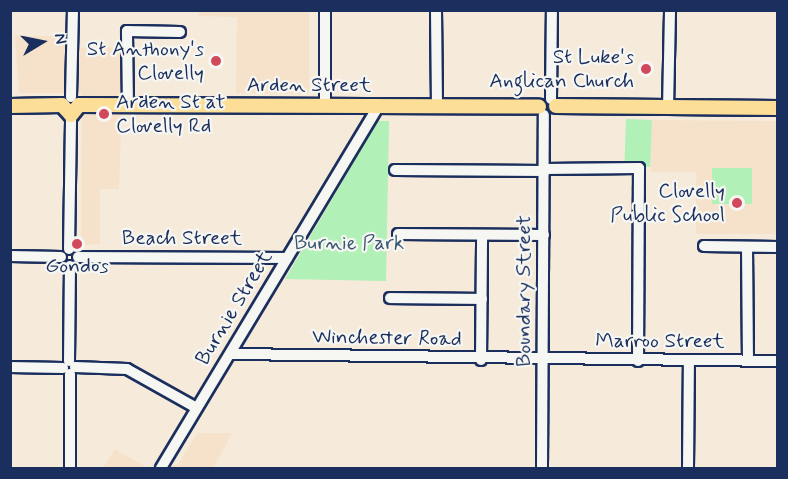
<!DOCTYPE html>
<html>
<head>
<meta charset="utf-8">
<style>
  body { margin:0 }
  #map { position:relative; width:788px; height:479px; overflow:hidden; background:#f6eadb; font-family:Mynerve,sans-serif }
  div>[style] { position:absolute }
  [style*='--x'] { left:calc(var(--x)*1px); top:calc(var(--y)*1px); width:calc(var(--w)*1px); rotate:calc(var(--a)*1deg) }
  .built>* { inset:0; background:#f6e2ca }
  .green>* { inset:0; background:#b1f0b7; transform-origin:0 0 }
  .roads { filter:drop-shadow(2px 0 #1b2f5e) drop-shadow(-2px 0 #1b2f5e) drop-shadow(0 2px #1b2f5e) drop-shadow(0 -2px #1b2f5e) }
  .minor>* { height:10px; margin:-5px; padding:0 5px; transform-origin:5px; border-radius:5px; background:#f6f6f2 }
  .major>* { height:14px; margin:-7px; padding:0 7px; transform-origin:7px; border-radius:7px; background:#fcde96 }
  .dots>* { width:16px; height:16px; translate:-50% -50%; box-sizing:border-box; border:3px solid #f6f6f2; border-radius:50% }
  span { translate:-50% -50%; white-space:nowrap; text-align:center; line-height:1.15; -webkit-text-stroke:4.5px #f6f6f2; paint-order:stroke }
  .poi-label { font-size:21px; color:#1b2f5e }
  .right { translate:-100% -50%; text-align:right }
  .left { translate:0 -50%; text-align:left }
  .street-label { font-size:21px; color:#1b2f5e }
  .park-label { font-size:21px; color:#395670 }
  .frame { position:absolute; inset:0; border:12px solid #1b2f5e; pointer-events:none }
  .north { position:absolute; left:12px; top:12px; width:60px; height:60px; -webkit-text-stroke:4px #f6f6f2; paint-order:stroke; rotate:80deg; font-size:16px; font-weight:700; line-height:24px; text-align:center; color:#1b2f5e }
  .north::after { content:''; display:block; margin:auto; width:21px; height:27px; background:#1b2f5e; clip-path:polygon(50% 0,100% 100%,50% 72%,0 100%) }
</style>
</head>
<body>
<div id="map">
  <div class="built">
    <div style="clip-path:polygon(199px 11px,309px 11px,309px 94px,236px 93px,237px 17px,199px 16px)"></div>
    <div style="clip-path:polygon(15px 36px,67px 36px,77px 48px,124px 47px,119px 189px,100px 189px,100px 244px,81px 245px,82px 93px,19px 93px)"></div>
    <div style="clip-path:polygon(652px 120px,777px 121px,777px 234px,696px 234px,696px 172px,651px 172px)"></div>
    <div style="clip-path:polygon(197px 433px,232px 433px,214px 467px,204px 468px,103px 468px,115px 449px,148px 468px,178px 465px)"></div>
  </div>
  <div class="green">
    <div style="left:626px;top:119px;width:26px;height:47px;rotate:2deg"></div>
    <div style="clip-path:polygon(378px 121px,389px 121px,386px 281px,285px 279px)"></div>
    <div style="left:712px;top:168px;width:40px;height:36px"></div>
  </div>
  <div class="roads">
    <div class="minor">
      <div style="--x:436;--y:10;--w:97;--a:89.4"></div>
      <div style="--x:71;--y:97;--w:87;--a:-88.7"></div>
      <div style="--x:551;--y:99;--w:89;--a:-89.4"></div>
      <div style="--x:128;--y:106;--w:75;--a:-90.8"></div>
      <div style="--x:127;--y:31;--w:53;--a:1.1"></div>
      <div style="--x:325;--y:106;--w:96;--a:-90"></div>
      <div style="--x:668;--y:108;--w:98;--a:-88.8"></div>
      <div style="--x:545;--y:169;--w:94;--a:-0.6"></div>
      <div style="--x:639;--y:168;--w:193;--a:90.3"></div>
      <div style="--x:395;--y:170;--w:150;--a:0.4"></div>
      <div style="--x:398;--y:234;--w:146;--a:0.4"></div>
      <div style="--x:704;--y:246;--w:74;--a:0.8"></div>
      <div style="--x:747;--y:247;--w:114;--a:89.5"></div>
      <div style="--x:69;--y:249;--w:134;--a:-89.1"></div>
      <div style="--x:10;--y:256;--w:51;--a:1.1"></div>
      <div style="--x:78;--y:257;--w:209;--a:0.3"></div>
      <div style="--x:390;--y:298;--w:92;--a:0.6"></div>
      <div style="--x:231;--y:354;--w:547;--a:0.73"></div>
      <div style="--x:481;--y:360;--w:125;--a:-89.5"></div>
      <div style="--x:69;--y:361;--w:95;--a:-89.4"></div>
      <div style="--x:10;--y:367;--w:53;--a:1.1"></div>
      <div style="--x:75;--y:367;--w:52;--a:2.2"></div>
      <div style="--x:127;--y:369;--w:78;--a:29.2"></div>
      <div style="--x:70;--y:374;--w:94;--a:90"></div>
      <div style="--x:161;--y:468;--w:421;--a:-59"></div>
      <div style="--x:542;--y:468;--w:353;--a:-89.7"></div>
      <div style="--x:688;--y:468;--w:107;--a:-89.5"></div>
    </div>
    <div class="major">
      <div style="--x:62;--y:105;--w:13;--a:48"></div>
      <div style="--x:71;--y:115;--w:13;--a:-51"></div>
      <div style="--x:79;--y:105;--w:460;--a:0.2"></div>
      <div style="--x:10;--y:106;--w:52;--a:-1.1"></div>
      <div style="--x:556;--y:106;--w:222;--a:0.5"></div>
    </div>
  </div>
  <div class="dots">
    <div style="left:216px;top:61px;background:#d1495b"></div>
    <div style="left:646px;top:69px;background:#d1495b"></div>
    <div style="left:104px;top:114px;background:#d1495b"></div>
    <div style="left:737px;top:203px;background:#d1495b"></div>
    <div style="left:77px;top:244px;background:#d1495b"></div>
  </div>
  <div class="poi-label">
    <span class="right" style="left:204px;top:61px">St Anthony's<br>Clovelly</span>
    <span class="right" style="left:634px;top:69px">St Luke's<br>Anglican Church</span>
    <span class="left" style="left:116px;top:114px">Arden St at<br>Clovelly Rd</span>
    <span class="right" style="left:725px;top:203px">Clovelly<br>Public School</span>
    <span style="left:77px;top:266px">Gondos</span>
  </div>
  <div class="street-label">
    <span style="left:309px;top:85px">Arden Street</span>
    <span style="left:182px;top:238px">Beach Street</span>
    <span style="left:524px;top:291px;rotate:-90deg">Boundary Street</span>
    <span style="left:234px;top:308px;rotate:-59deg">Burnie Street</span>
    <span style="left:387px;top:338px;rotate:1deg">Winchester Road</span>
    <span style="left:660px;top:341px">Marroo Street</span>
  </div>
  <div class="park-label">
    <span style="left:349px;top:243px">Burnie Park</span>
  </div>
  <div class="frame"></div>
  <div class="north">N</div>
</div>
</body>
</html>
